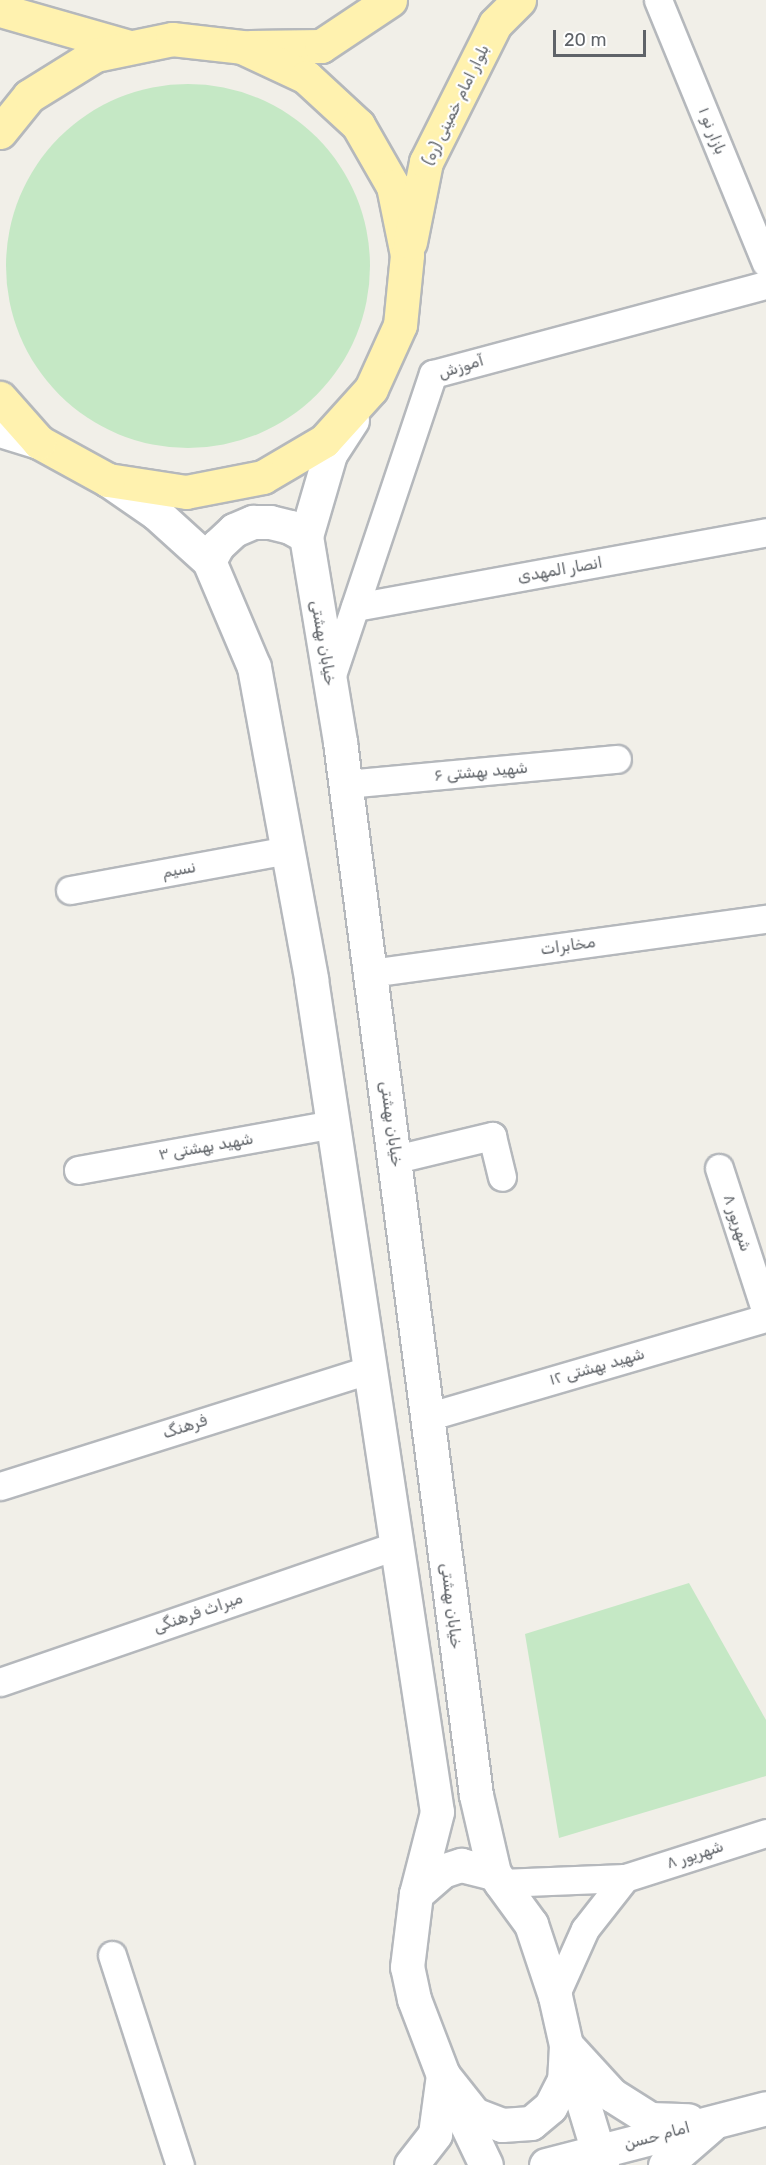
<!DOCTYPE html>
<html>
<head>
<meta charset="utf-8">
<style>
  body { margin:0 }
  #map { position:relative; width:766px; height:2165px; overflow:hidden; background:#f1efe8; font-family:Rubik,Vazirmatn,sans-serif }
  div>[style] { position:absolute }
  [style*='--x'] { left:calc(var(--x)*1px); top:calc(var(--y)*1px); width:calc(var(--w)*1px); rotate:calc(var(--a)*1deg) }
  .green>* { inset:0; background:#c5e8c5 }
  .round { border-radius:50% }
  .roads { filter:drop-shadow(2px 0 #b5b8bc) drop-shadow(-2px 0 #b5b8bc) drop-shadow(0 2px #b5b8bc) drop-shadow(0 -2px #b5b8bc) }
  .minor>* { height:27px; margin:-13.5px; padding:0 13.5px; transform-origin:13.5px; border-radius:13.5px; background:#fff }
  .secondary>* { height:33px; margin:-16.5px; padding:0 16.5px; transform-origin:16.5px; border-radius:16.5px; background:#fff }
  .primary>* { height:33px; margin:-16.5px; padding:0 16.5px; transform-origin:16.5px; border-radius:16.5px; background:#fff2af }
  span { translate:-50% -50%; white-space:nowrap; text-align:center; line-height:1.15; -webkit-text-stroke:4.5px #fff; paint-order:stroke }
  .street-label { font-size:16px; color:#5f6368 }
  .scale { position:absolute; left:553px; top:30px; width:93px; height:27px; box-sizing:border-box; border:3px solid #5f6368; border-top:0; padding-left:8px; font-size:18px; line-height:21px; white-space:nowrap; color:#5f6368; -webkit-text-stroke:4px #fff; paint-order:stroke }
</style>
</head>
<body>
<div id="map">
  <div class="green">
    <div class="round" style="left:6px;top:84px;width:364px;height:364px"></div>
    <div style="clip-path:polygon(689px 1583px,766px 1720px,766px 1776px,559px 1838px,525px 1634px)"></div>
  </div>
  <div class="roads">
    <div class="minor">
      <div style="--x:658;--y:0;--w:284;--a:67.7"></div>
      <div style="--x:355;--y:607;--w:418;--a:-10.3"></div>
      <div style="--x:330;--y:681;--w:324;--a:-71.5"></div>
      <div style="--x:433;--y:374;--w:345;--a:-15"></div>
      <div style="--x:346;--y:784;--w:272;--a:-5.3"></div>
      <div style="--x:70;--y:890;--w:222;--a:-10.4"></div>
      <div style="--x:370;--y:973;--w:400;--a:-7.8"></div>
      <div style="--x:396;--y:1159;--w:99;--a:-13.5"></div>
      <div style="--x:492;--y:1136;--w:42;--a:76.3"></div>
      <div style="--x:719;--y:1168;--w:152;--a:72"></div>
      <div style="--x:78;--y:1170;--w:259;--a:-10.2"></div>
      <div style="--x:427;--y:1417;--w:353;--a:-16.3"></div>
      <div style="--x:0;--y:1486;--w:388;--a:-17.5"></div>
      <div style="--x:0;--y:1682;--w:420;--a:-19"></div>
      <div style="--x:501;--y:1883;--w:124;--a:-2.3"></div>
      <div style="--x:625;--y:1878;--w:148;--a:-17.7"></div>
      <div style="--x:112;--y:1955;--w:221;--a:72.1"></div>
      <div style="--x:555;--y:1996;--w:73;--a:-65.9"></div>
      <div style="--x:585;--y:1929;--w:65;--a:-51.9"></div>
    </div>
    <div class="secondary">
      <div style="--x:352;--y:420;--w:40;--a:122.9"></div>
      <div style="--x:330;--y:454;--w:85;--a:106.3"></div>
      <div style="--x:306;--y:536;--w:209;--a:80.6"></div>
      <div style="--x:340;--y:742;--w:1062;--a:82.64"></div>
      <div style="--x:476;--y:1795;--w:80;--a:77"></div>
      <div style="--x:0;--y:430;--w:41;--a:17.1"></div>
      <div style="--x:108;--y:480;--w:58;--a:34.5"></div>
      <div style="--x:156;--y:513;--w:72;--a:42.2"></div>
      <div style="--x:209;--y:561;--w:115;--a:67"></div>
      <div style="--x:254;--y:667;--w:317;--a:79.6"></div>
      <div style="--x:311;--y:979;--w:842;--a:81.4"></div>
      <div style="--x:437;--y:1812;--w:85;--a:104.4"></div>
      <div style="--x:209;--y:561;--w:18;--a:-61"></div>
      <div style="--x:218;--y:545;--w:22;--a:-43"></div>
      <div style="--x:234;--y:530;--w:21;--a:-23"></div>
      <div style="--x:253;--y:522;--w:17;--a:0"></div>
      <div style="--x:270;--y:522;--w:21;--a:14"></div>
      <div style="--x:290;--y:527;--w:18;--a:29"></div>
      <div style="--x:461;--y:1865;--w:34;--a:14"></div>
      <div style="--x:494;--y:1873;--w:12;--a:55"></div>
      <div style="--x:501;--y:1883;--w:51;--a:53.8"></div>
      <div style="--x:531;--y:1924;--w:76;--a:71.6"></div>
      <div style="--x:555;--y:1996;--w:50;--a:77.3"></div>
      <div style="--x:566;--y:2045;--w:35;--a:93"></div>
      <div style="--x:564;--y:2080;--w:30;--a:117"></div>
      <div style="--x:550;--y:2107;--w:25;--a:140"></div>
      <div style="--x:531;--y:2123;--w:29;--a:176"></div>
      <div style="--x:502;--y:2125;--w:30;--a:-159"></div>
      <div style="--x:474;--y:2114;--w:50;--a:-128.5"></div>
      <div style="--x:443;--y:2075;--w:81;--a:-110.9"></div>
      <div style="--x:414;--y:1999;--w:33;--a:-102"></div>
      <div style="--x:407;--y:1967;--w:74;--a:-83"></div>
      <div style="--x:416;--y:1894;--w:35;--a:-41"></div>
      <div style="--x:442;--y:1871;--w:20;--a:-18"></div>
      <div style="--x:566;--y:2045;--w:68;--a:47.4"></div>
      <div style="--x:612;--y:2095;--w:45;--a:32.3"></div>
      <div style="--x:650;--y:2119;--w:38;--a:2"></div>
      <div style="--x:568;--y:2053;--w:117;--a:73.1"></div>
      <div style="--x:454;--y:2098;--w:74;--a:64.5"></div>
      <div style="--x:411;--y:2165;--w:39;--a:-52"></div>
      <div style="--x:435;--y:2134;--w:60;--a:-82.3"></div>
      <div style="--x:546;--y:2165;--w:227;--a:-14.5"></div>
      <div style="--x:665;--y:2165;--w:61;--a:-41"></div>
    </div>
    <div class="primary">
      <div style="--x:0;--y:10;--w:134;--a:16"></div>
      <div style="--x:250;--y:47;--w:71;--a:-0.8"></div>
      <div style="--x:321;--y:46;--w:83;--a:-33.7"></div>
      <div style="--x:0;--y:132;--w:46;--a:-51.1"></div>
      <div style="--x:29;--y:96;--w:78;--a:-31.8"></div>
      <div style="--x:95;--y:55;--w:79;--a:-11.7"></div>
      <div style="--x:172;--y:39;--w:70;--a:6.5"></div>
      <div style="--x:242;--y:47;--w:71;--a:25.1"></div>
      <div style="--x:306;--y:77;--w:71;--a:42.7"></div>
      <div style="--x:358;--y:125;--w:70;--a:60.2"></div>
      <div style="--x:393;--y:186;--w:70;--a:78.5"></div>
      <div style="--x:407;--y:255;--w:70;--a:95.7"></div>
      <div style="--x:400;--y:325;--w:70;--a:114.4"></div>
      <div style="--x:371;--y:389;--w:70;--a:132.1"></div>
      <div style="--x:324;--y:441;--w:71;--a:149.5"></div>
      <div style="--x:263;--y:477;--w:78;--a:169"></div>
      <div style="--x:186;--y:492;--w:79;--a:-171.3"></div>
      <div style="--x:108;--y:480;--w:79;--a:-151.2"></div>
      <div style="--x:39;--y:442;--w:59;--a:-131.6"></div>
      <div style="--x:410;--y:242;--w:82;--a:-78.7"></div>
      <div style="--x:426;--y:162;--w:154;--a:-63.4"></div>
      <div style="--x:495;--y:24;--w:34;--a:-45"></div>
    </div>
  </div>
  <div class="street-label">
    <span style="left:456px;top:105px;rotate:-64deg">بلوار امام خمینی (ره)</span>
    <span style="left:712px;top:131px;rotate:68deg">بازار نو ۱</span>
    <span style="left:461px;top:367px;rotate:-17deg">آموزش</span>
    <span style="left:560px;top:570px;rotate:-10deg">انصار المهدی</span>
    <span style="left:323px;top:643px;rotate:80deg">خیابان بهشتی</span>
    <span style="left:481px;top:772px;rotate:-5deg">شهید بهشتی ۶</span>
    <span style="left:179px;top:870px;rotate:-10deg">نسیم</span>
    <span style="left:568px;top:946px;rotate:-8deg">مخابرات</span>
    <span style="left:391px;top:1124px;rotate:82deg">خیابان بهشتی</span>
    <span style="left:206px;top:1147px;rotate:-10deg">شهید بهشتی ۳</span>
    <span style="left:737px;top:1223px;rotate:72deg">۸ شهریور</span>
    <span style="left:597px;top:1367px;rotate:-16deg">شهید بهشتی ۱۲</span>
    <span style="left:185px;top:1427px;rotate:-18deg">فرهنگ</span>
    <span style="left:451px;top:1606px;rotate:83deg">خیابان بهشتی</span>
    <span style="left:198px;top:1613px;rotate:-19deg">میراث فرهنگی</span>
    <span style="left:695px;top:1855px;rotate:-18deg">۸ شهریور</span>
    <span style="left:657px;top:2136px;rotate:-15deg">امام حسن</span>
  </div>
  <div class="scale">20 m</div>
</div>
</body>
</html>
